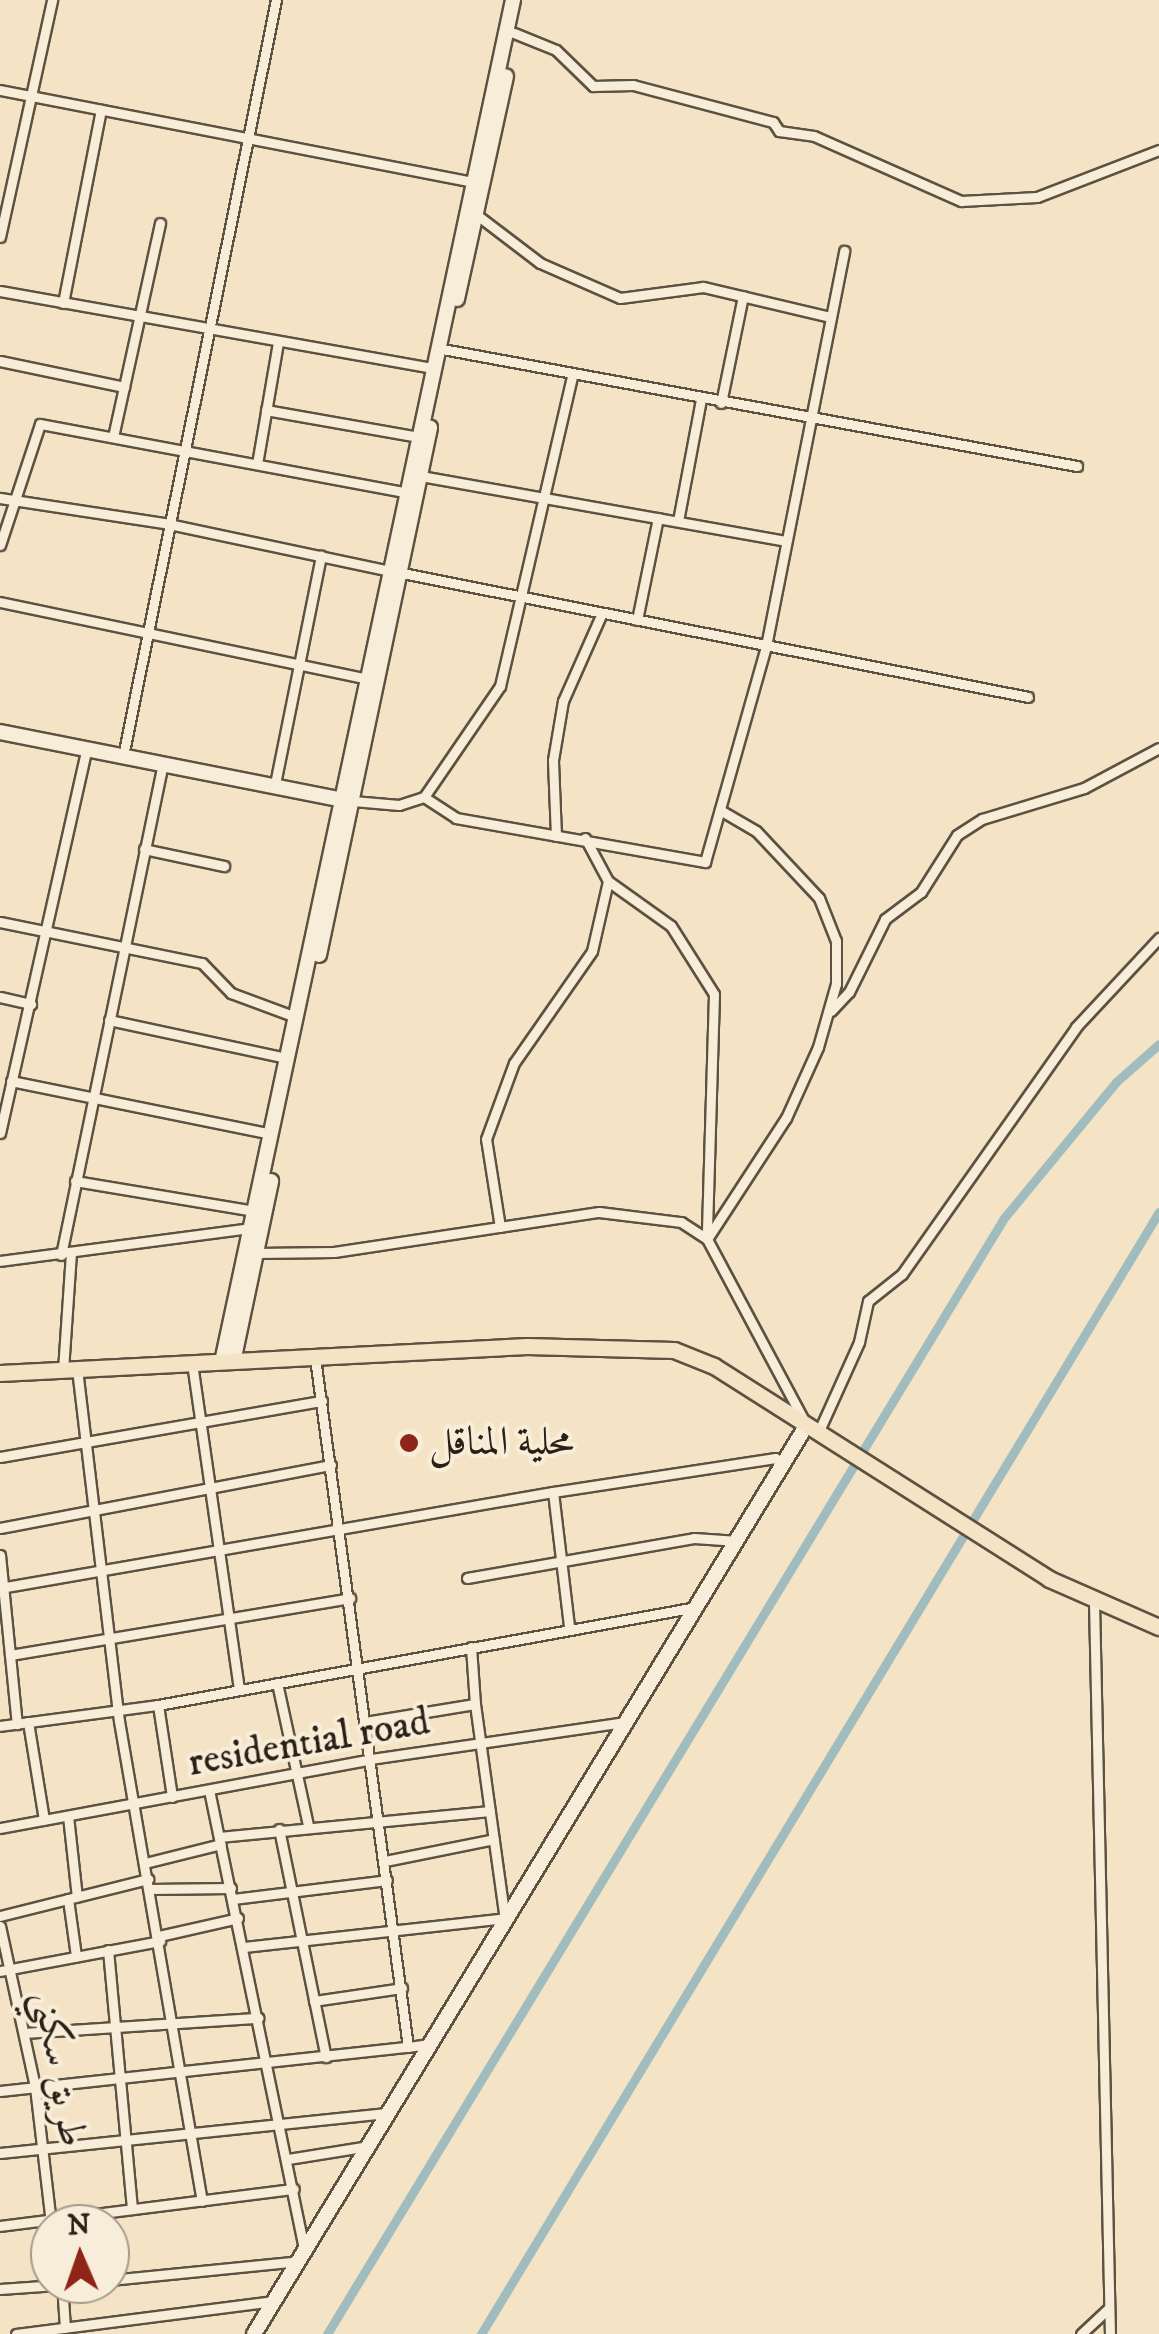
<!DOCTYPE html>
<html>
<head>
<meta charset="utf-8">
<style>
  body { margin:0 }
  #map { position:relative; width:1159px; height:2334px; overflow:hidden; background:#f4e4c5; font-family:"IM FELL DW Pica",Amiri,serif }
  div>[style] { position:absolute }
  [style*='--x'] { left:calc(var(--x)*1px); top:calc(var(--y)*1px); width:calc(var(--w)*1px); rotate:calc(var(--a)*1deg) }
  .canal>* { height:9px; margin:-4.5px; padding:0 4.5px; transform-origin:4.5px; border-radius:4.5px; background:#a1bcbf }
  .roads { filter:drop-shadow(2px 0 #5d5141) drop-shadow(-2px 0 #5d5141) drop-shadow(0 2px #5d5141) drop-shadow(0 -2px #5d5141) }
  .street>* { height:9px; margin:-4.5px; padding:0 4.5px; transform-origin:4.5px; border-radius:4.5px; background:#f8edd9 }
  .secondary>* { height:14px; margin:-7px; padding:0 7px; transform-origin:7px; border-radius:7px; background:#f8edd9 }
  .primary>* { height:15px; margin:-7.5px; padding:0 7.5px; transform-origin:7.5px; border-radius:7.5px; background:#f4e4c5 }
  .dots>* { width:28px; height:28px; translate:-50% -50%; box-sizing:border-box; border:5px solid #f8edd9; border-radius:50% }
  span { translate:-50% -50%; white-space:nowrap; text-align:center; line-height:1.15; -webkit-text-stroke:8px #f8edd9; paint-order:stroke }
  .poi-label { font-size:40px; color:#2b2015 }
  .left { translate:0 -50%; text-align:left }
  .street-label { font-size:40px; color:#2b2015 }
  .north { position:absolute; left:30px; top:2204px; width:100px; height:100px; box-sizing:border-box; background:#f8edd9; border:2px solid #a69b8b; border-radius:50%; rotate:358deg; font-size:28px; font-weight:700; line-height:40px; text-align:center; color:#2b2015 }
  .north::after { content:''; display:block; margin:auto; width:35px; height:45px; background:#8f2418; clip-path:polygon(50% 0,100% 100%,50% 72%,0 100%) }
</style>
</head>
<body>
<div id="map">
  <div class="canal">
    <div style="--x:327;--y:2334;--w:1305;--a:-58.76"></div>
    <div style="--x:1004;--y:1218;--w:176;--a:-50.5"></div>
    <div style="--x:1116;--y:1082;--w:57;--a:-41.5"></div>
    <div style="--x:481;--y:2334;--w:1311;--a:-58.86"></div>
  </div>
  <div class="roads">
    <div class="street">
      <div style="--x:514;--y:33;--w:45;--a:22"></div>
      <div style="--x:556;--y:50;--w:52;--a:44.2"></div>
      <div style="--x:593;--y:86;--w:40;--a:-1.4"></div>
      <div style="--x:633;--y:85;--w:145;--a:14.8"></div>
      <div style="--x:773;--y:122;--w:11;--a:56"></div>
      <div style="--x:779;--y:131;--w:35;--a:8"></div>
      <div style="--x:814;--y:136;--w:161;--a:23.9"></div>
      <div style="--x:961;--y:201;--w:76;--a:-3"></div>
      <div style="--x:1037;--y:197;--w:131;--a:-21.1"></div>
      <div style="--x:0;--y:90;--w:482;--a:11"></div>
      <div style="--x:477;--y:215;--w:79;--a:37.3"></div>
      <div style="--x:540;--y:263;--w:87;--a:23.6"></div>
      <div style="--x:620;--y:298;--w:84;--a:-7.5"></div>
      <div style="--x:703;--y:287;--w:130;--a:13.3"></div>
      <div style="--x:0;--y:237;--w:243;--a:-77.6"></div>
      <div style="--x:0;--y:291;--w:440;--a:10.1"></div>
      <div style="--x:63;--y:303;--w:197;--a:-78.9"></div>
      <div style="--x:437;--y:348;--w:651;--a:10.45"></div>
      <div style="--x:0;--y:361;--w:127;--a:11.8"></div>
      <div style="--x:721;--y:403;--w:109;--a:-78.4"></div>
      <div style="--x:266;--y:410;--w:155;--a:10"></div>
      <div style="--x:113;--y:437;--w:219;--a:-77.6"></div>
      <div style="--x:257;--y:464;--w:123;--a:-80.2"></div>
      <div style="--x:421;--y:476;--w:370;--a:10.1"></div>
      <div style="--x:0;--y:498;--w:171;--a:8.7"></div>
      <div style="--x:169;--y:524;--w:227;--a:12"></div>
      <div style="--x:678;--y:521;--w:124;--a:-79.3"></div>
      <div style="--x:0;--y:545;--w:127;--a:-71.7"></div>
      <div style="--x:40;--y:424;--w:373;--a:10.6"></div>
      <div style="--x:402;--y:573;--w:638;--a:11.2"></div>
      <div style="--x:0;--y:602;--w:376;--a:11.8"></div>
      <div style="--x:637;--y:620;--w:104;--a:-78.4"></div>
      <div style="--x:123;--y:756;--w:771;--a:-78.56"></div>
      <div style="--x:275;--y:784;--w:233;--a:-78.6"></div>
      <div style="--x:424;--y:797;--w:135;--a:-55.6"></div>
      <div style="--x:500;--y:686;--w:318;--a:-76.9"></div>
      <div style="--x:353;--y:801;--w:46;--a:5"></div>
      <div style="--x:399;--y:805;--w:26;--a:-18"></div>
      <div style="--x:424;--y:797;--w:38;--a:33"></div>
      <div style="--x:456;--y:818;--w:253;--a:10"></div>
      <div style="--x:705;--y:862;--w:224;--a:-74.2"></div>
      <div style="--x:766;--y:646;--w:403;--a:-78.8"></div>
      <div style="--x:556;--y:836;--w:76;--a:-92.3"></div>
      <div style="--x:553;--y:760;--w:60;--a:-80.4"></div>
      <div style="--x:563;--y:701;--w:96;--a:-66.1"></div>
      <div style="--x:585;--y:838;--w:49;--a:61.9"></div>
      <div style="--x:608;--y:881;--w:77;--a:35.5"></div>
      <div style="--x:671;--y:926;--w:80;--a:57.7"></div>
      <div style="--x:714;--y:994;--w:242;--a:91.7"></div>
      <div style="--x:144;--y:849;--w:82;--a:12"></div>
      <div style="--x:0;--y:922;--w:206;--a:11.5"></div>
      <div style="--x:202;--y:963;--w:42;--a:46"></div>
      <div style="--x:231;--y:993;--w:69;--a:20.3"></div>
      <div style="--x:0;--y:997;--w:32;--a:13"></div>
      <div style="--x:831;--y:1011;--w:26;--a:-47"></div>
      <div style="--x:849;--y:992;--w:81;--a:-63.7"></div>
      <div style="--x:885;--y:919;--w:45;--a:-36.9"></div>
      <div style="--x:921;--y:892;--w:67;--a:-57.7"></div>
      <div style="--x:957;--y:835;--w:30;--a:-33"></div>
      <div style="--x:982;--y:819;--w:107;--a:-16.9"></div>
      <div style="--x:1084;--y:788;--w:85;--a:-28.1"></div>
      <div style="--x:109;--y:1020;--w:182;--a:12.1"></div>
      <div style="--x:11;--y:1081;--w:266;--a:11.5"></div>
      <div style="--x:0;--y:1133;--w:395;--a:-77.3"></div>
      <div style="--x:75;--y:1181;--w:182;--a:9.5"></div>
      <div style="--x:500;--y:1227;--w:89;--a:-99"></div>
      <div style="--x:486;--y:1139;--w:81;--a:-69.8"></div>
      <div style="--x:514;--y:1063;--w:136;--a:-55.1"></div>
      <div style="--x:592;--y:951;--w:72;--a:-77.1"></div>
      <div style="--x:707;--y:1239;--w:145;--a:-56.9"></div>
      <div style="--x:786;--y:1118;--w:78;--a:-65.7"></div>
      <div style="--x:818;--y:1047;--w:66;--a:-74.1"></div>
      <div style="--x:836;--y:984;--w:43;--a:-90"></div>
      <div style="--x:836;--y:941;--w:46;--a:-111.6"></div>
      <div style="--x:819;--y:898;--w:92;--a:-133.2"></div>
      <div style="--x:756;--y:831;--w:42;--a:-149.7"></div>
      <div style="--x:257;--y:1253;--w:77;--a:-0.7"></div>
      <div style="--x:334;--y:1252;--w:268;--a:-8.6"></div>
      <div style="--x:599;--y:1212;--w:83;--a:7"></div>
      <div style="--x:681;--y:1222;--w:31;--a:33"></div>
      <div style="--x:707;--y:1239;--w:204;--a:61.9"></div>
      <div style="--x:61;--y:1255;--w:502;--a:-78.29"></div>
      <div style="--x:0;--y:1261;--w:253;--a:-7.5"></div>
      <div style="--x:315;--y:1358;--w:695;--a:82.31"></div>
      <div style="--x:408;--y:2047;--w:22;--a:-8"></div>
      <div style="--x:192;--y:1363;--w:330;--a:81.8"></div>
      <div style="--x:77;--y:1369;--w:354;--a:83.2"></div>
      <div style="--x:119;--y:1721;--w:487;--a:80.2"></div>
      <div style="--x:63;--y:1370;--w:116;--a:-86.1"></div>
      <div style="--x:818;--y:1433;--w:100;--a:-65.7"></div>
      <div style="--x:859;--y:1342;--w:42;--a:-77.6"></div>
      <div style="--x:868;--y:1301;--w:43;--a:-38.5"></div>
      <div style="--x:902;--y:1274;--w:302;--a:-54.8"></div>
      <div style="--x:1076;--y:1027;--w:122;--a:-47"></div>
      <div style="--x:0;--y:1457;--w:327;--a:-9.9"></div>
      <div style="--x:553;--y:1492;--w:135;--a:83.2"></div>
      <div style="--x:0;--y:1528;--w:337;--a:-10.8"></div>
      <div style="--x:0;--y:1555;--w:170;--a:84.3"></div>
      <div style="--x:467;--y:1578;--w:230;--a:-10"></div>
      <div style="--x:694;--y:1538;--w:44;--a:3.9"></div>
      <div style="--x:0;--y:1588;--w:561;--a:-9.85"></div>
      <div style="--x:553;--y:1492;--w:225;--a:-8.7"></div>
      <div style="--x:775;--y:1458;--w:12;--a:42"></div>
      <div style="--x:1094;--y:1602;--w:732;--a:88.75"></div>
      <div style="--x:471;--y:1647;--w:57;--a:86"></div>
      <div style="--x:10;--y:1655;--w:345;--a:-9.5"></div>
      <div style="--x:277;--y:1683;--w:145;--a:77.7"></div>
      <div style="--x:158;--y:1705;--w:93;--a:81.3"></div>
      <div style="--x:28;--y:1722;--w:99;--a:80.7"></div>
      <div style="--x:365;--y:1722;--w:111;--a:-9.3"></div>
      <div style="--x:475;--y:1704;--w:217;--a:82.1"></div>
      <div style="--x:0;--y:1726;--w:159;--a:-7.6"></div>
      <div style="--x:158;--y:1705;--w:547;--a:-10.32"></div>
      <div style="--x:209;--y:1790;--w:470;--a:78.3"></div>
      <div style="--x:68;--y:1816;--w:81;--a:83.7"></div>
      <div style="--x:0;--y:1828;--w:377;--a:-10.5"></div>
      <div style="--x:371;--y:1759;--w:258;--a:-8.3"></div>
      <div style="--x:279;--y:1829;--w:233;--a:78.4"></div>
      <div style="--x:219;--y:1837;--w:272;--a:-5.5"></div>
      <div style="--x:385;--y:1861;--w:111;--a:-11.4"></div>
      <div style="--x:145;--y:1863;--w:78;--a:-14"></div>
      <div style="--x:150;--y:1889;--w:81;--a:-0.7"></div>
      <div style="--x:68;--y:1899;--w:58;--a:82"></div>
      <div style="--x:233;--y:1899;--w:155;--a:-7"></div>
      <div style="--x:0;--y:1916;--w:153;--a:-14"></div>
      <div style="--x:0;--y:1926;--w:165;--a:77.7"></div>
      <div style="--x:35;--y:2087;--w:138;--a:83.3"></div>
      <div style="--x:159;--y:1936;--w:81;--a:-12.8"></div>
      <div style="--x:244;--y:1947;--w:263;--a:-6.3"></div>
      <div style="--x:108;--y:1950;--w:260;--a:84.7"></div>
      <div style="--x:0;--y:1971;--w:163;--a:-10.6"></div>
      <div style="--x:314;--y:2001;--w:89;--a:-8.4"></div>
      <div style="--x:24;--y:2033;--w:235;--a:-3.7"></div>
      <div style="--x:0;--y:2091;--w:410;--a:-6.2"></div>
      <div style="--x:0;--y:2153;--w:391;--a:-5.9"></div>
      <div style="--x:288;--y:2159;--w:82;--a:-9.1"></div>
      <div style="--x:0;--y:2226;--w:296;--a:-7.2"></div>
      <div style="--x:110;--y:2280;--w:190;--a:-5.7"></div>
      <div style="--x:62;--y:2284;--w:44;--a:86.1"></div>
      <div style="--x:0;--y:2289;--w:71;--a:-4"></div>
      <div style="--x:16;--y:2334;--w:260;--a:-7.3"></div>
      <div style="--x:1081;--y:2334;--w:38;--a:-43"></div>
    </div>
    <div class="secondary">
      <div style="--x:457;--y:299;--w:228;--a:-77.6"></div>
      <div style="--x:0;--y:732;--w:354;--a:11.2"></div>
      <div style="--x:319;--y:955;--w:539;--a:-78.11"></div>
      <div style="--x:222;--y:1362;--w:1393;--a:-77.94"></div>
      <div style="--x:233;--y:1362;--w:185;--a:-78.1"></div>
      <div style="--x:254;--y:2334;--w:1063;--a:-58.7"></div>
    </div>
    <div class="primary">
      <div style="--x:0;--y:1373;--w:528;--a:-2.93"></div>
      <div style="--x:527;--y:1346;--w:147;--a:1.6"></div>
      <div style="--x:674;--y:1350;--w:43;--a:21.8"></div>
      <div style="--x:714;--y:1366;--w:397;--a:32.4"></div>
      <div style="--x:1049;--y:1579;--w:120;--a:23.6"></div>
    </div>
  </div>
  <div class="dots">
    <div style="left:409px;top:1443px;background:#8f2418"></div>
  </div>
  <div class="poi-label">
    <span class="left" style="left:429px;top:1443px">محلية المناقل</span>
  </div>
  <div class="street-label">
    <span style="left:309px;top:1743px;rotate:-10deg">residential road</span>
    <span style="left:59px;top:2069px;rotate:80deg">طريق سكني</span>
  </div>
  <div class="north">N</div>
</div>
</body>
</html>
